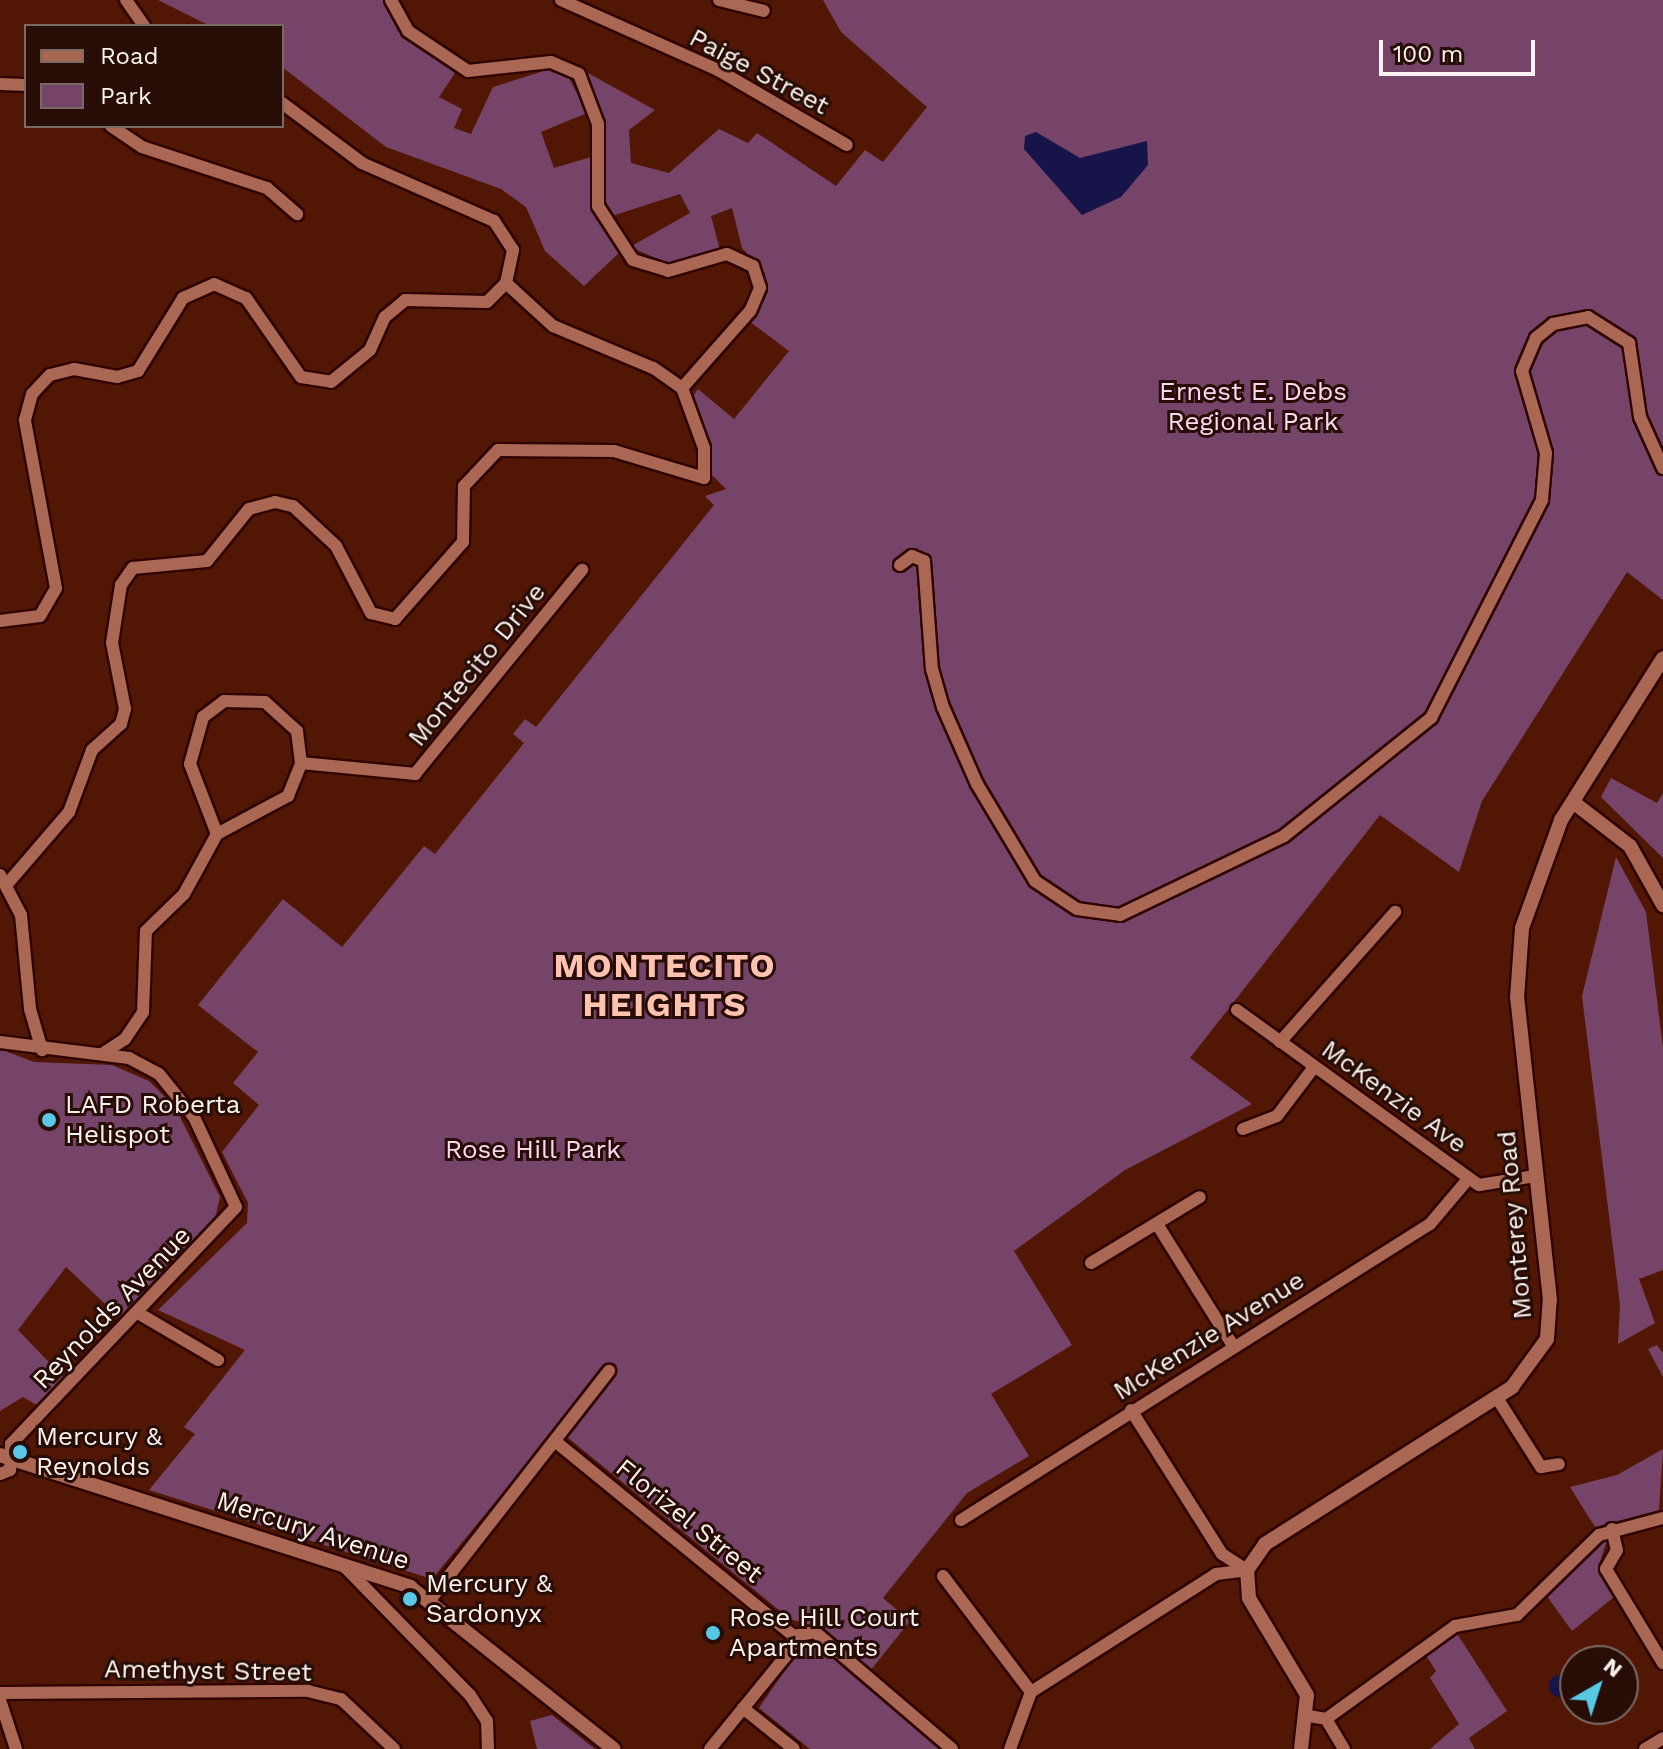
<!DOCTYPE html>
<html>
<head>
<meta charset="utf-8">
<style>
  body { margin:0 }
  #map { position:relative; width:1663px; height:1749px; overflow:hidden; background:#521704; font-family:"Work Sans",sans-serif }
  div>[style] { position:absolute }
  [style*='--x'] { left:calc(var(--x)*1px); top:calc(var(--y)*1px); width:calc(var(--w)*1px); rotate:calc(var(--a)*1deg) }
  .green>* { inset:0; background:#754468 }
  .water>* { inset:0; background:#161448 }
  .round { border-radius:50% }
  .roads { filter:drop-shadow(2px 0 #2f0400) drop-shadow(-2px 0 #2f0400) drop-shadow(0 2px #2f0400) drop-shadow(0 -2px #2f0400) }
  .minor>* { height:12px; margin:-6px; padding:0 6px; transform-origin:6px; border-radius:6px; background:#aa6753 }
  .tertiary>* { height:14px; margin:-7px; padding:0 7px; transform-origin:7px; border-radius:7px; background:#aa6753 }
  .dots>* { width:22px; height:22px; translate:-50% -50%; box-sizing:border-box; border:4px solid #270d06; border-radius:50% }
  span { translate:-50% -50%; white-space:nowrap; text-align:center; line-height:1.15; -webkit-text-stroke:6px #270d06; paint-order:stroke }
  .street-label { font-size:26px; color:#faf2ef }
  .park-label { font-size:26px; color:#fbd8f0 }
  .poi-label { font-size:26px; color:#faf2ef }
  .left { translate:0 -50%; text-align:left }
  .district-label { font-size:34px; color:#fec2b0; font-weight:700; letter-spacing:2px }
  .legend { position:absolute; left:24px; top:24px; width:260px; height:104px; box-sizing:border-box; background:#270d06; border:2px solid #7b6963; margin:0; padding:10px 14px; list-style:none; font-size:24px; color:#faf2ef }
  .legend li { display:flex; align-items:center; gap:16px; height:40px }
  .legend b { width:40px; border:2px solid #7b6963 }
  .north { position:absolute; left:1559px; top:1645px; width:80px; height:80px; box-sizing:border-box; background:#270d06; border:2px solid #7b6963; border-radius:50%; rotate:39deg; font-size:22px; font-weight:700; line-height:32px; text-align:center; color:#faf2ef }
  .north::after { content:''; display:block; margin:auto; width:28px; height:36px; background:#59c8e5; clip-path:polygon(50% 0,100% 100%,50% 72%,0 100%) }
  .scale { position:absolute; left:1379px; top:40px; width:156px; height:36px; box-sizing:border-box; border:4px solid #faf2ef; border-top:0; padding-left:10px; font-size:24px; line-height:28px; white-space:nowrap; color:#faf2ef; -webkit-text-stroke:6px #270d06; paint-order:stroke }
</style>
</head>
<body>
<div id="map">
  <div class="green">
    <div style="clip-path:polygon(158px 0,384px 0,398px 31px,455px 73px,439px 97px,462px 109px,454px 128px,471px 134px,493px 87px,547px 70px,566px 72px,587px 113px,541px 132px,554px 168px,591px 157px,593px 208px,620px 252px,584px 286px,545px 251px,526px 207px,501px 189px,386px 147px,282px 67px,282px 26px,210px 26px)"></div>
    <div style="clip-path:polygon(823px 0,1663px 0,1663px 600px,1627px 572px,1482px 801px,1459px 872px,1380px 815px,1190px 1058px,1252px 1104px,1125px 1170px,1014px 1251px,1072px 1345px,991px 1394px,1029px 1456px,967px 1493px,883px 1598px,910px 1621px,870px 1671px,824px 1629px,790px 1619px,556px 1428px,432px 1579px,149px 1490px,195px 1434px,184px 1427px,245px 1350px,158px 1310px,247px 1223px,248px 1203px,222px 1152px,259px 1105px,233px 1083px,258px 1052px,198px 1005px,283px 899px,342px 947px,424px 846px,435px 854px,524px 743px,513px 734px,525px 719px,536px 727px,714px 505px,705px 496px,726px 489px,712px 475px,691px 399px,698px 389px,734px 419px,789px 351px,749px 321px,765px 273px,742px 248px,732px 208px,711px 216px,720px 250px,667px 263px,630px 247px,690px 213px,680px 194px,612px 216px,602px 194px,604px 129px,586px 72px,655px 110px,629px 130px,631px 163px,669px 173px,719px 129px,748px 143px,757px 133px,836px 186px,865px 150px,883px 162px,927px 107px,841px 32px)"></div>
    <div style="clip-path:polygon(1611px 778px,1657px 803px,1663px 793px,1663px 858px,1601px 797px)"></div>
    <div style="clip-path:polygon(1616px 857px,1646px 912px,1663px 1048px,1663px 1270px,1639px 1279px,1655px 1323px,1618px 1344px,1620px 1305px,1582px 996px)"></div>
    <div style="clip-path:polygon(0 1049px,34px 1062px,112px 1065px,149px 1081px,175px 1107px,220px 1197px,214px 1223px,121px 1319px,66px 1267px,18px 1330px,66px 1380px,40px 1407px,23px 1397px,0 1411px)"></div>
    <div style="clip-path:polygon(1657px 1345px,1663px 1353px,1663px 1377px,1648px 1349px)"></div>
    <div style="clip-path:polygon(1663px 1449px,1659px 1510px,1595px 1527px,1570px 1487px,1617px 1475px)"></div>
    <div style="clip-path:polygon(1608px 1537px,1598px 1568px,1614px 1597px,1572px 1631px,1544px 1592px,1582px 1551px)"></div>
    <div style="clip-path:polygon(1454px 1629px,1507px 1711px,1469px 1738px,1475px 1749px,1430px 1749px,1459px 1724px,1430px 1678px,1436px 1671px,1425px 1654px)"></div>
    <div style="clip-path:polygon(809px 1635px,941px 1746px,939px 1749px,810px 1749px,759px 1708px)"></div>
    <div style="clip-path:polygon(552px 1715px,595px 1749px,537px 1749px,530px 1721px)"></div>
  </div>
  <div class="water">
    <div style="clip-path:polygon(1036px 132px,1080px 158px,1147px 141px,1148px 165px,1121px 197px,1082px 215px,1024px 149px,1025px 136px)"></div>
    <div class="round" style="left:1549px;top:1675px;width:22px;height:22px"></div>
  </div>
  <div class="roads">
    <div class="minor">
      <div style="--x:126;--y:0;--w:32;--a:55"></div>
      <div style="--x:391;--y:0;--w:35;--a:61"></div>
      <div style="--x:408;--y:31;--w:72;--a:33.7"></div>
      <div style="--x:468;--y:71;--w:83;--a:-6.2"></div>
      <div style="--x:551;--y:62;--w:30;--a:23"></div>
      <div style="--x:579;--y:74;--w:53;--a:69.2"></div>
      <div style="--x:598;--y:124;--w:82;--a:90"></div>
      <div style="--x:598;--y:206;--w:64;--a:57.1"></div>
      <div style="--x:633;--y:260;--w:37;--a:17"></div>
      <div style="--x:668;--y:271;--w:61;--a:-16.1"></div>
      <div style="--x:727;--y:254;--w:29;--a:25"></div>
      <div style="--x:753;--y:266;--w:23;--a:72"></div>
      <div style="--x:760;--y:288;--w:25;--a:113"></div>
      <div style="--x:750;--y:311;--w:103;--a:131.4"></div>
      <div style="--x:561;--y:0;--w:172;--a:24"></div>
      <div style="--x:718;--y:70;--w:149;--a:30.2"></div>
      <div style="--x:719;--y:0;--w:46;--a:13.7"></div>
      <div style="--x:0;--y:84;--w:26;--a:2"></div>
      <div style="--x:111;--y:126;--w:37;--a:34"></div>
      <div style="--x:142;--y:147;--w:132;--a:18.2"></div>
      <div style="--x:267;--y:188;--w:40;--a:41"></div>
      <div style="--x:900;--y:565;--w:15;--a:-37"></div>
      <div style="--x:912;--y:556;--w:13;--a:23"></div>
      <div style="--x:924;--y:561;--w:108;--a:85.8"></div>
      <div style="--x:932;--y:669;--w:40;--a:74"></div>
      <div style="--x:943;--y:707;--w:84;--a:66.2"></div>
      <div style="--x:977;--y:784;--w:113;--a:59.1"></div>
      <div style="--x:1035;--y:881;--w:50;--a:33.7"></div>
      <div style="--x:1077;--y:909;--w:43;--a:7.9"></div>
      <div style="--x:1120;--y:915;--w:182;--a:-25.7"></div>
      <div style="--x:1284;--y:836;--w:189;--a:-38.8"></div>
      <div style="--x:1431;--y:718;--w:245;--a:-63"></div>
      <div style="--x:1542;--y:500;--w:47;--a:-85.1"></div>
      <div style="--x:1546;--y:453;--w:85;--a:-106.3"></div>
      <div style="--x:1522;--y:371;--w:36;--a:-67"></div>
      <div style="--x:1536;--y:338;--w:22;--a:-39"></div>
      <div style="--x:1553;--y:324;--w:36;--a:-11"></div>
      <div style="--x:1588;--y:317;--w:49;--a:32.4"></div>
      <div style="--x:1629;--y:343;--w:75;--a:81.5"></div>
      <div style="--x:1640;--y:417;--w:56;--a:65.7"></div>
      <div style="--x:0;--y:621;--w:40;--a:-7.1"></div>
      <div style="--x:40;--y:616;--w:32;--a:-60"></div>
      <div style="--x:56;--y:588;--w:171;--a:-100.5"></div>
      <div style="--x:25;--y:420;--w:27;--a:-75"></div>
      <div style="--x:32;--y:394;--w:26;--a:-47"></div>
      <div style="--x:50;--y:375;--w:25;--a:-14"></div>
      <div style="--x:74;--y:369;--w:44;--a:10.5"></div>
      <div style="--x:117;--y:377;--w:22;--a:-16"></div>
      <div style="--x:138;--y:371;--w:86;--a:-58.3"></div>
      <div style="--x:183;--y:298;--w:34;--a:-24"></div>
      <div style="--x:214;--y:284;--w:35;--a:24"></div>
      <div style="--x:246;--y:298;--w:96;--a:55.2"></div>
      <div style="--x:301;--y:377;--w:30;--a:9"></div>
      <div style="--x:331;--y:382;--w:50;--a:-39.4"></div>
      <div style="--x:370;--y:350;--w:36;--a:-66"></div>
      <div style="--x:385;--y:317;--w:26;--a:-40"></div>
      <div style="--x:405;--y:300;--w:82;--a:1.4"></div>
      <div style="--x:487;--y:302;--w:27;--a:-45"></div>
      <div style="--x:506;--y:283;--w:34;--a:-78"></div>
      <div style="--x:513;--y:250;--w:35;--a:-123"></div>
      <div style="--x:494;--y:221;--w:144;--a:-156.3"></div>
      <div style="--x:362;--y:163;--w:100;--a:-143.1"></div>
      <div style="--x:217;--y:834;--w:75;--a:-111.1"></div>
      <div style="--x:190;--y:764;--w:49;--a:-74.5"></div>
      <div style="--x:203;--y:717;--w:26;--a:-37"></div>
      <div style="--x:224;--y:701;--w:41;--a:1.4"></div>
      <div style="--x:265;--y:702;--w:43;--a:42.2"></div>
      <div style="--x:297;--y:731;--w:32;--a:83"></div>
      <div style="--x:0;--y:875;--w:45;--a:62.3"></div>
      <div style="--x:21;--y:915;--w:94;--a:84.5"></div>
      <div style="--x:30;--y:1009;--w:43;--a:73.7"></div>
      <div style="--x:8;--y:883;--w:94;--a:-49.3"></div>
      <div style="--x:69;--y:812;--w:66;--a:-69.6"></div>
      <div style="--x:92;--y:750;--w:39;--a:-42"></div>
      <div style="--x:121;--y:724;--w:16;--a:-75"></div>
      <div style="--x:125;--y:709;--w:67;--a:-101.1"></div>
      <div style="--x:112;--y:643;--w:59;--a:-81.2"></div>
      <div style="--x:121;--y:585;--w:21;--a:-55"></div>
      <div style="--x:133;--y:568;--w:74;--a:-5.4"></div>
      <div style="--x:207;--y:561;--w:67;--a:-51.1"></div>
      <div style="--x:249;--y:509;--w:27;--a:-15"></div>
      <div style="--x:275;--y:502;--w:18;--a:13"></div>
      <div style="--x:293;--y:506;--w:59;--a:42.9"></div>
      <div style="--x:336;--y:546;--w:76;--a:62.4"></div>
      <div style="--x:371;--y:613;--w:25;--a:14"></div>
      <div style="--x:395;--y:619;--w:103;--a:-48.6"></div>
      <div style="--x:463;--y:542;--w:56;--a:-89"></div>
      <div style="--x:464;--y:486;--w:50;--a:-46.6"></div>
      <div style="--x:498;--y:450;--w:116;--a:0.5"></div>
      <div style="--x:614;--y:451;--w:94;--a:16.7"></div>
      <div style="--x:704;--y:478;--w:30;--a:-90"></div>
      <div style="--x:704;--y:448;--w:64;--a:-110.1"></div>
      <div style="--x:682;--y:388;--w:35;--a:-145"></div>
      <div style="--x:653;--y:368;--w:108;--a:-157.2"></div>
      <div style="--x:553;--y:326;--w:64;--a:-137.5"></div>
      <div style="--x:1237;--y:1010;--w:299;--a:35.9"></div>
      <div style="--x:1479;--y:1185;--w:57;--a:-9.1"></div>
      <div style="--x:0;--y:1042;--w:130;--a:7.1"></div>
      <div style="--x:129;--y:1058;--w:34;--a:28"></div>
      <div style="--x:159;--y:1074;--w:55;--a:50.9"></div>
      <div style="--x:194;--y:1117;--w:99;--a:65"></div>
      <div style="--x:236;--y:1207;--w:327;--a:133.5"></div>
      <div style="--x:11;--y:1444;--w:26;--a:92"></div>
      <div style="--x:10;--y:1470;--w:11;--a:158"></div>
      <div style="--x:1280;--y:1042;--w:174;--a:-48.5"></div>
      <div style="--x:102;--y:1054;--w:27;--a:-33"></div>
      <div style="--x:125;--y:1039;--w:32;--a:-56"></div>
      <div style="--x:143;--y:1012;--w:81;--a:-87.9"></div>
      <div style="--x:146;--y:931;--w:53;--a:-44.2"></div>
      <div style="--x:184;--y:894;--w:68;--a:-61.2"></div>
      <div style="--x:217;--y:834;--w:81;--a:-28.2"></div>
      <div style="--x:288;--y:796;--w:35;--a:-68"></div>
      <div style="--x:301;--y:763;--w:115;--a:5.5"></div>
      <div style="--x:415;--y:774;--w:264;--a:-50.7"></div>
      <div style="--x:1243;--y:1129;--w:36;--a:-21"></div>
      <div style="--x:1277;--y:1116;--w:61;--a:-52.9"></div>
      <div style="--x:1157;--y:1224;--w:145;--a:58"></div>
      <div style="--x:1091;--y:1263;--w:127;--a:-31.2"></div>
      <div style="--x:138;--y:1313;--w:93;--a:30.4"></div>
      <div style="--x:1497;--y:1398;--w:82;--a:57.5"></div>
      <div style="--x:1541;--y:1467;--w:18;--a:-9"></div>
      <div style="--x:1131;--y:1410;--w:170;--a:57.7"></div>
      <div style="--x:1222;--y:1554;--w:30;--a:33"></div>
      <div style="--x:556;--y:1442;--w:307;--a:39.2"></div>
      <div style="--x:961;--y:1520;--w:555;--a:-32.26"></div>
      <div style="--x:1430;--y:1224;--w:60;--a:-49.7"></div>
      <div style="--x:1612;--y:1529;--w:22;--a:77"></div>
      <div style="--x:1617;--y:1550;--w:22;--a:120"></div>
      <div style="--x:1606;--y:1569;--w:110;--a:58.8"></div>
      <div style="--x:343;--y:1565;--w:182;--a:45.7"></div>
      <div style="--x:470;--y:1695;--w:31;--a:57"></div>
      <div style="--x:487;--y:1721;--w:28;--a:88"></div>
      <div style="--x:943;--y:1576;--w:146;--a:52.8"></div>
      <div style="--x:430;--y:1600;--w:291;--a:-52"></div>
      <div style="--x:794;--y:1636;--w:21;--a:-11"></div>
      <div style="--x:815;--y:1632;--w:180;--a:40.5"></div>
      <div style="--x:0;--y:1693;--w:308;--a:-0.4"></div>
      <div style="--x:308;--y:1691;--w:34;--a:14"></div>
      <div style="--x:341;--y:1699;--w:73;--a:43.3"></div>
      <div style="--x:0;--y:1700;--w:52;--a:71.9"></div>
      <div style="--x:743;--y:1708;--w:65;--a:38.8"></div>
      <div style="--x:1309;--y:1716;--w:17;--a:10"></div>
      <div style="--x:1326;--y:1719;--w:35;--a:59"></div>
      <div style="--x:1326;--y:1719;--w:159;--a:-35.8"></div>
      <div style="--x:1455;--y:1626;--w:63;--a:-10.1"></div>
      <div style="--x:1517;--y:1615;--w:115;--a:-44.3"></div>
      <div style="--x:1599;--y:1535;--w:66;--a:-14.9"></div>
      <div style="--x:710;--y:1749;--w:127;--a:-50.8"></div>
      <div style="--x:790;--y:1651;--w:16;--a:-75"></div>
      <div style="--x:1010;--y:1749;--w:61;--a:-69.8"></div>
      <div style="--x:1031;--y:1692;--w:219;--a:-32.5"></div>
      <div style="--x:1216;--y:1574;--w:31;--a:-7"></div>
      <div style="--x:1645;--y:1749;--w:21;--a:-31"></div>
    </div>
    <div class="tertiary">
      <div style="--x:1573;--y:802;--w:72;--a:37.7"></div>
      <div style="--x:1630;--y:846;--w:68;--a:60.8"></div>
      <div style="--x:0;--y:1455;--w:431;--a:17.8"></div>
      <div style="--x:410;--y:1587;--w:260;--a:38.5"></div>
      <div style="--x:1301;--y:1749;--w:54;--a:-83.7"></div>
      <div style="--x:1307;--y:1695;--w:113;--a:-120.9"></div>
      <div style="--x:1249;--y:1598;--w:28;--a:-94"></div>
      <div style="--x:1247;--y:1570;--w:32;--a:-55"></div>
      <div style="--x:1265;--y:1544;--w:293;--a:-32.4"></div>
      <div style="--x:1512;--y:1387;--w:59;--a:-53.9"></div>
      <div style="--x:1547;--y:1339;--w:39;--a:-86"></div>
      <div style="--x:1550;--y:1300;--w:304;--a:-96.2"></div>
      <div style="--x:1517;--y:998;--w:70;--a:-85.9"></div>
      <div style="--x:1522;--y:928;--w:115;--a:-70.1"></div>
      <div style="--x:1561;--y:820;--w:191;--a:-57.8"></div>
    </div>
  </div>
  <div class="dots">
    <div style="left:49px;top:1120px;background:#59c8e5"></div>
    <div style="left:20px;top:1452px;background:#59c8e5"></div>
    <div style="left:410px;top:1599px;background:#59c8e5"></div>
    <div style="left:713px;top:1633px;background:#59c8e5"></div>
  </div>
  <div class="street-label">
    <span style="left:759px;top:72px;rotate:28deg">Paige Street</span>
    <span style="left:477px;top:665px;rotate:-51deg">Montecito Drive</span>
    <span style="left:1394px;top:1097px;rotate:36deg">McKenzie Ave</span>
    <span style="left:1515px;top:1225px;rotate:-95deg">Monterey Road</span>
    <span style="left:112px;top:1308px;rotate:-46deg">Reynolds Avenue</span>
    <span style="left:1209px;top:1336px;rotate:-32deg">McKenzie Avenue</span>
    <span style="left:689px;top:1521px;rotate:39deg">Florizel Street</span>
    <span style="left:313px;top:1531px;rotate:18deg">Mercury Avenue</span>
    <span style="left:208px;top:1671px;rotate:1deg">Amethyst Street</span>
  </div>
  <div class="park-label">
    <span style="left:1253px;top:407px">Ernest E. Debs<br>Regional Park</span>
    <span style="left:533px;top:1150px">Rose Hill Park</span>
  </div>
  <div class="poi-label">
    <span class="left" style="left:65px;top:1120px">LAFD Roberta<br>Helispot</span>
    <span class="left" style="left:36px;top:1452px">Mercury &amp;<br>Reynolds</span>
    <span class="left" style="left:426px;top:1599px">Mercury &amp;<br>Sardonyx</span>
    <span class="left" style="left:729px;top:1633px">Rose Hill Court<br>Apartments</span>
  </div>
  <div class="district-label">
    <span style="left:665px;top:985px">MONTECITO<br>HEIGHTS</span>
  </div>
  <ul class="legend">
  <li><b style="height:10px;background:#aa6753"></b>Road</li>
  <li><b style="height:22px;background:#754468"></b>Park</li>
  </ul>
  <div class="north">N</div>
  <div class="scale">100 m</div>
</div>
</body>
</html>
